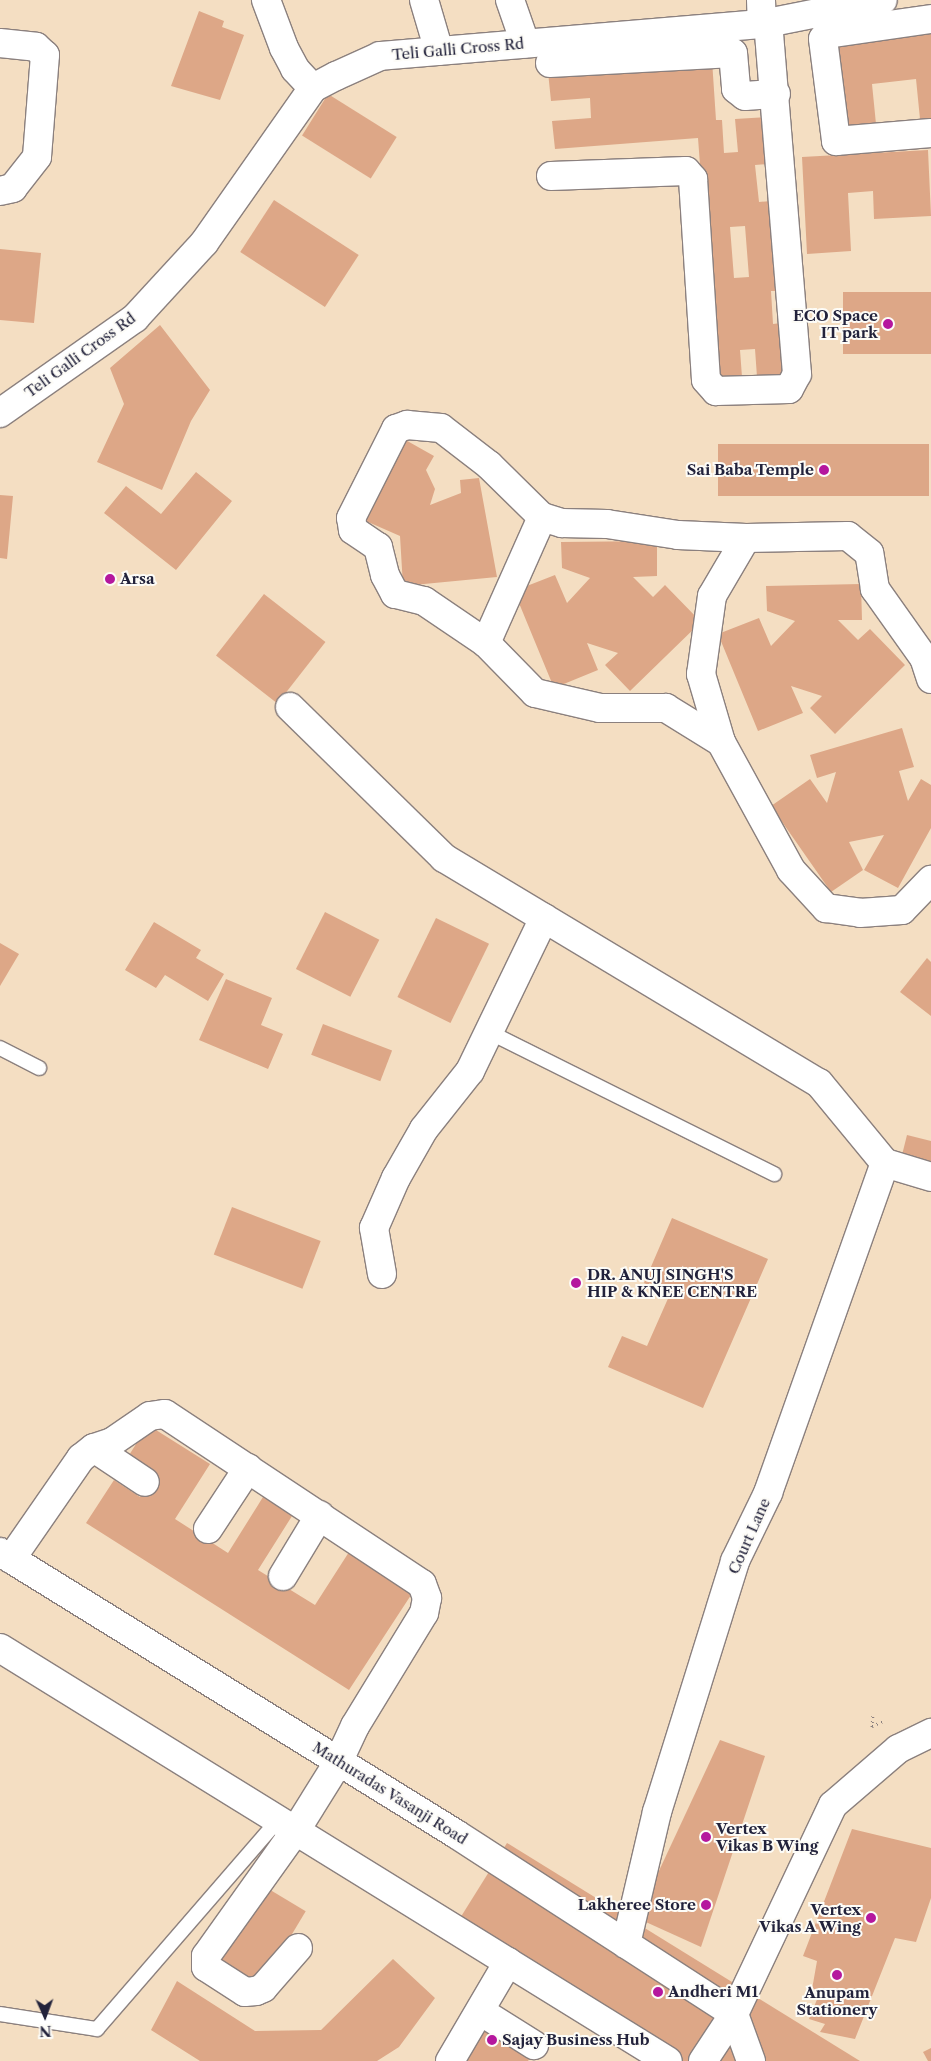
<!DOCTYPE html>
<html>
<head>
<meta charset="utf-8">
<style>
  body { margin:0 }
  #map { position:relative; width:931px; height:2061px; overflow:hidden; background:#f4dec2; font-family:"Libre Caslon Text",serif }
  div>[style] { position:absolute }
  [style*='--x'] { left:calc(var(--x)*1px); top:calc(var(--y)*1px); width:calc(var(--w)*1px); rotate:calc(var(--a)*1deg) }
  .building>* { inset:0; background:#dda787; transform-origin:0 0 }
  .path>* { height:3px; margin-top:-1.5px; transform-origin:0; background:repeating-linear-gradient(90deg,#8b807e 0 1px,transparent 0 5px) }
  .roads { filter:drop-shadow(1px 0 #8b807e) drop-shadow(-1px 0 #8b807e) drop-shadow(0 1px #8b807e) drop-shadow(0 -1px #8b807e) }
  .lane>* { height:14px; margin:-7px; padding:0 7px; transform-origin:7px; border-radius:7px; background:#fff }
  .street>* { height:28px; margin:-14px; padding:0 14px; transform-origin:14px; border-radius:14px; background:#fff }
  .secondary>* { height:28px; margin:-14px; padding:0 14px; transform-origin:14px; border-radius:14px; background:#fff }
  .dots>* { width:14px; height:14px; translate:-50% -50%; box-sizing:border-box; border:2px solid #fdfcf7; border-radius:50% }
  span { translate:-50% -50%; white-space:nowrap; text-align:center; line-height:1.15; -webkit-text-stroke:4px #fdfcf7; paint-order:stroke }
  .street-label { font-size:15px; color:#22223b }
  .poi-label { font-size:15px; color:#22223b; font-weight:700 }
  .right { translate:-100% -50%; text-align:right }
  .left { translate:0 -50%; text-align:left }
  .north { position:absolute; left:20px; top:1991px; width:50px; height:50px; -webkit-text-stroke:4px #fdfcf7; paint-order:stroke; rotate:178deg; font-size:14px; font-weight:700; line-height:20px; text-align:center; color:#22223b }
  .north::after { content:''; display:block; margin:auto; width:18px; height:22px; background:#22223b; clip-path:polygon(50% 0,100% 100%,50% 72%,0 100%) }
</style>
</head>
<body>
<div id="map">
  <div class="building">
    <div style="clip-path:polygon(199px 11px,224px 21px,222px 27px,244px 35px,220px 100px,171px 86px)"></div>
    <div style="clip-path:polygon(931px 27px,931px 118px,920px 119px,916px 79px,872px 84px,876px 124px,838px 127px,829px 37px)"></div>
    <div style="clip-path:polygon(evenodd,712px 60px,716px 120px,722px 120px,724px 153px,738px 152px,735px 119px,766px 117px,769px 164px,755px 165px,759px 202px,772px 201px,779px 291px,771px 291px,773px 324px,781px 323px,785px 375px,757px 377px,755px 349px,740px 350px,742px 377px,716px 379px,698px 138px,555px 149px,552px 121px,591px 118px,590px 98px,551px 101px,548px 72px,712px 60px,745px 226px,749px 277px,734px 278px,730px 227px,745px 226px)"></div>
    <div style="left:328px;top:94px;width:81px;height:49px;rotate:32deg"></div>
    <div style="clip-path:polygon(928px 150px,931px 216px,874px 219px,873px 191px,848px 193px,851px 251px,807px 254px,802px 157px)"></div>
    <div style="left:274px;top:200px;width:101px;height:62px;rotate:33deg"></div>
    <div style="clip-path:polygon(0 249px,41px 253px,34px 323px,0 320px)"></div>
    <div style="left:931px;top:292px;width:62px;height:88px;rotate:90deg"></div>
    <div style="clip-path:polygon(160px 325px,210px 390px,191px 421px,162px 490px,97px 462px,124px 404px,110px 368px)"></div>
    <div style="clip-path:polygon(402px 438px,434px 456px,426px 470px,435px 489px,430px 505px,461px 493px,460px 480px,479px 478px,497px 577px,403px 586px,400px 536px,359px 518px)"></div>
    <div style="left:718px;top:444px;width:211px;height:52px"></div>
    <div style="clip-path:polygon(196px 472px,232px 501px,176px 570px,104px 513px,126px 486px,161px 514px)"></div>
    <div style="clip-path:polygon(0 495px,13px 496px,7px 559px,0 558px)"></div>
    <div style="clip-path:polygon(657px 541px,657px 576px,633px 577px,653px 597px,665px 585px,701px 622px,630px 691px,605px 665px,618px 653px,587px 643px,598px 670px,554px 688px,514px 591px,555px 575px,567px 603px,590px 578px,562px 568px,561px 542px)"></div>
    <div style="clip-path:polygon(861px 584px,862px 620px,838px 620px,858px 640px,870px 629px,905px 665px,835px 734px,810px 708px,822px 696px,791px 686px,803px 713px,758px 731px,718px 634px,759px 618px,771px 646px,795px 621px,767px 611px,766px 586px)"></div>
    <div style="left:264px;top:594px;width:78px;height:78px;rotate:38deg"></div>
    <div style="clip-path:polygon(902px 728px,914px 767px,899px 771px,908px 801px,921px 779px,931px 785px,931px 828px,898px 888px,864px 870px,884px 835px,849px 842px,863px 870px,831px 892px,771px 806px,810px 779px,827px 803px,836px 772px,817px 778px,810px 755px)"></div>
    <div style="left:325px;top:912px;width:61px;height:64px;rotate:27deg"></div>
    <div style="left:436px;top:918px;width:59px;height:88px;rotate:26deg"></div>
    <div style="clip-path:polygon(154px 922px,201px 950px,196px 958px,224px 974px,208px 1001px,165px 975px,156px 988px,125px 970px)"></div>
    <div style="clip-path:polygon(0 943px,19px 954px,0 986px)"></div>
    <div style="clip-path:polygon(927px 958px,931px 962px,931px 1016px,900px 992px)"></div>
    <div style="clip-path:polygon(226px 979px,272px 998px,261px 1025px,283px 1034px,268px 1069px,199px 1040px)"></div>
    <div style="left:323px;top:1024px;width:74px;height:33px;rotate:21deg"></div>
    <div style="clip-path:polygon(907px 1135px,931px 1141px,931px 1162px,902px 1155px)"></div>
    <div style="left:232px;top:1207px;width:95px;height:51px;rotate:21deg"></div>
    <div style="clip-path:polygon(672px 1218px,768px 1259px,703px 1408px,608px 1367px,622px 1336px,647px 1346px,670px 1294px,644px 1283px)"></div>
    <div style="clip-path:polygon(148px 1425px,210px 1464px,175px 1519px,228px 1553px,263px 1497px,292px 1516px,258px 1570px,315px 1605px,349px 1552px,413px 1592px,349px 1690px,86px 1523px,114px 1480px,140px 1497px,153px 1477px,126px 1460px)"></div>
    <div style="clip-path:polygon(720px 1740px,765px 1756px,701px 1947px,637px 1918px)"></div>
    <div style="clip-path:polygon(852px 1829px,931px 1848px,931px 1898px,916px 1942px,895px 1938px,855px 2039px,820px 2032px,825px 2024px,809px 2019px,818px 1997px,811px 1995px,817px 1961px,803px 1956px)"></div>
    <div style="clip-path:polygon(507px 1843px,860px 2061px,681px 2061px,457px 1923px)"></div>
    <div style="left:262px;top:1885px;width:51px;height:88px;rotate:31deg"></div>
    <div style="clip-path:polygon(393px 1959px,435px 1998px,399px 2047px,377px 2061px,200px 2061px,151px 2030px,177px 1981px,255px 2031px,321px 2030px)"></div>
    <div style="clip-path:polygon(484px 2025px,532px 2055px,528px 2061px,464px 2061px)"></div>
    <div style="clip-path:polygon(931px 2048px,931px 2061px,928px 2061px,923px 2052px)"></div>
  </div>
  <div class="path">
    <div style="--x:872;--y:1726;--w:12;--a:-24"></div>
    <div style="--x:872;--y:1727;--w:14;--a:-86"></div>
  </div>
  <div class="roads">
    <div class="lane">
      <div style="--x:487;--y:1031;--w:321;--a:26.5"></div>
      <div style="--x:0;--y:1048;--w:44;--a:27.1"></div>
      <div style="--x:0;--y:2014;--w:98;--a:8.8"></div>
      <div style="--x:97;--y:2029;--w:278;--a:-49.1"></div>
    </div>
    <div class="street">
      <div style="--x:266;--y:0;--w:51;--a:69.4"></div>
      <div style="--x:284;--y:48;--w:24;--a:62"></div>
      <div style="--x:295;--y:69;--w:26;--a:47"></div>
      <div style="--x:424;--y:0;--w:53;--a:73.6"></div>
      <div style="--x:510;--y:0;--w:46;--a:70.8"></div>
      <div style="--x:761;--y:0;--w:24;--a:88"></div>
      <div style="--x:931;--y:19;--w:105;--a:171.8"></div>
      <div style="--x:827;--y:34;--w:6;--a:129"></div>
      <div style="--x:823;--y:39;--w:103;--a:82.7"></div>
      <div style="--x:836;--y:141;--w:95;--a:-4.8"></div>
      <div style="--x:0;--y:43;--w:36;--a:6"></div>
      <div style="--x:36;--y:47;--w:12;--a:42"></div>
      <div style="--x:45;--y:55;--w:102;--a:94.5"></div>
      <div style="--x:37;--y:157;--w:39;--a:128"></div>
      <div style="--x:13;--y:188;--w:13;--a:167"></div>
      <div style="--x:550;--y:63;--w:183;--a:-3.1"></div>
      <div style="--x:733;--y:53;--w:36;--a:85"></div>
      <div style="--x:736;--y:89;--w:11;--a:38"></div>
      <div style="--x:745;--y:96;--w:31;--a:-4"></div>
      <div style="--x:551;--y:176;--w:135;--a:-2.1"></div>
      <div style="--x:686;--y:171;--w:11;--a:49"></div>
      <div style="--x:693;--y:179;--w:201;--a:86.3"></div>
      <div style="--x:706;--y:380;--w:15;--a:48"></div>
      <div style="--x:716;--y:391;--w:73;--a:-1.6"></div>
      <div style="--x:789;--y:389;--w:17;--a:-62"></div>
      <div style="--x:797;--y:374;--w:352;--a:-94.7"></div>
      <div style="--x:0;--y:413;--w:165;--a:-35.1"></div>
      <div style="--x:135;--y:318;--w:102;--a:-47.4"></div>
      <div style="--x:204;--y:243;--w:189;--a:-54.9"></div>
      <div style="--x:313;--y:88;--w:26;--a:-28"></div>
      <div style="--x:336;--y:76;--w:48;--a:-24.4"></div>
      <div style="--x:380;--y:56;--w:383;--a:-4.8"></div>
      <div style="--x:762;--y:24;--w:123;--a:-11.2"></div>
      <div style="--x:486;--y:643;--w:138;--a:-66"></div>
      <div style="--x:931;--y:679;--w:22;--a:-108"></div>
      <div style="--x:924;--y:658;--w:85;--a:-125.4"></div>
      <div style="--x:875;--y:589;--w:36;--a:-99"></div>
      <div style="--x:869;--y:553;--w:27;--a:-141"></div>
      <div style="--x:848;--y:536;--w:102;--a:178.9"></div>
      <div style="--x:746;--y:538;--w:67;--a:120.4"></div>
      <div style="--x:712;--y:596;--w:79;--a:98"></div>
      <div style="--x:701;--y:674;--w:71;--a:73.6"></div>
      <div style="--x:721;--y:742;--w:146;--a:61.3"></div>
      <div style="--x:791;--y:870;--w:52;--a:47.4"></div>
      <div style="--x:826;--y:908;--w:34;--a:8"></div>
      <div style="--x:860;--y:913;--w:42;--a:-4.1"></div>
      <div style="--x:902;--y:910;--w:42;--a:-46"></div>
      <div style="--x:290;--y:707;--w:216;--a:44.4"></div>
      <div style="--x:444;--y:858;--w:437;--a:31"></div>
      <div style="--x:819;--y:1083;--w:104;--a:50.5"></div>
      <div style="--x:885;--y:1163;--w:48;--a:16.9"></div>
      <div style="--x:721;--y:742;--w:65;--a:-148.3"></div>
      <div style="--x:666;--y:708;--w:66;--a:180"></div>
      <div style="--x:600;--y:708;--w:67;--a:-167"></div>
      <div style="--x:535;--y:693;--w:70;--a:-134.4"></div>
      <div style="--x:486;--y:643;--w:75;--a:-145.9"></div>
      <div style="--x:424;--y:601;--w:30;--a:-166"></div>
      <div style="--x:395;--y:594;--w:21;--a:-118"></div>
      <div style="--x:385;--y:575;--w:29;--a:-104"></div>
      <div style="--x:378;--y:547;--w:30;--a:-146"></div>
      <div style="--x:353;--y:530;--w:12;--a:-99"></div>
      <div style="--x:351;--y:518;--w:100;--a:-63.2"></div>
      <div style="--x:396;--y:429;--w:12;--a:-20"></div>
      <div style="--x:407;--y:425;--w:34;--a:5"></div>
      <div style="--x:441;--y:428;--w:61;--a:37.6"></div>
      <div style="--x:489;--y:465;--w:74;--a:44.5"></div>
      <div style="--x:542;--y:517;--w:21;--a:17"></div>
      <div style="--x:562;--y:523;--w:45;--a:1.3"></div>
      <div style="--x:607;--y:524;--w:72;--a:8.8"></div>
      <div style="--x:678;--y:535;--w:68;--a:2.5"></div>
      <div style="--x:382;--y:1274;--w:47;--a:-99.9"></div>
      <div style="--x:374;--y:1228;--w:55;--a:-66.3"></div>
      <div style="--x:396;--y:1178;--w:56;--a:-60.3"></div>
      <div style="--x:424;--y:1129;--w:74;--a:-51.6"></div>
      <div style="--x:470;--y:1071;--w:170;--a:-64.2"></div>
      <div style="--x:94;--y:1448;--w:61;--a:33.7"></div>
      <div style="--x:208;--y:1529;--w:73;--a:-56.7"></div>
      <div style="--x:11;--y:1559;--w:123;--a:-55.3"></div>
      <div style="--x:81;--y:1458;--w:16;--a:-38"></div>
      <div style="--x:94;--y:1448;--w:19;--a:-18"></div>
      <div style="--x:112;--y:1442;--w:46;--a:-34.4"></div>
      <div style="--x:150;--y:1416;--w:15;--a:-8"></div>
      <div style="--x:165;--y:1414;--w:308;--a:33.5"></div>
      <div style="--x:422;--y:1584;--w:15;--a:70"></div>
      <div style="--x:427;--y:1598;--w:15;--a:101"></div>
      <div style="--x:424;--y:1613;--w:132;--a:121.4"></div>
      <div style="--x:355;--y:1726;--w:38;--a:115"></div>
      <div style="--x:339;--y:1761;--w:81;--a:121.9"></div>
      <div style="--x:296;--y:1830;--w:155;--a:125.5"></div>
      <div style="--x:206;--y:1956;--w:11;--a:90"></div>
      <div style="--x:206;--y:1967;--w:46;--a:32.7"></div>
      <div style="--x:245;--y:1992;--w:11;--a:-5"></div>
      <div style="--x:256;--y:1991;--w:8;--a:-23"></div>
      <div style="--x:263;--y:1988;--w:53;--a:-48.8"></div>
      <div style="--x:283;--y:1576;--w:71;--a:-58.8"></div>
      <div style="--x:626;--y:1944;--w:136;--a:-76.8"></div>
      <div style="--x:657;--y:1812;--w:263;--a:-72.7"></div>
      <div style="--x:735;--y:1561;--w:76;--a:-64.1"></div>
      <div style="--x:768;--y:1493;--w:350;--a:-70.5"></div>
      <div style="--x:480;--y:2011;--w:64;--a:32.2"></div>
      <div style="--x:450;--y:2061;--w:115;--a:-59.6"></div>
    </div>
    <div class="secondary">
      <div style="--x:0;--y:1552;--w:536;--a:31.73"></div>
      <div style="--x:456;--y:1834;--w:331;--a:32.9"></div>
      <div style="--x:734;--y:2014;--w:50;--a:70.1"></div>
      <div style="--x:0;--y:1648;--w:785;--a:31.73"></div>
      <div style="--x:703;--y:2061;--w:56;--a:-56.6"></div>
      <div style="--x:734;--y:2014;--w:231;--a:-64.7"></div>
      <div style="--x:833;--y:1805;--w:86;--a:-40.7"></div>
      <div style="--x:898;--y:1749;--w:37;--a:-26"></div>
    </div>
  </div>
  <div class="dots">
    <div style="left:888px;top:324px;background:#b5179e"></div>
    <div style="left:824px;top:470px;background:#b5179e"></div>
    <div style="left:110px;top:579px;background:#b5179e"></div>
    <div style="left:576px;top:1283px;background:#b5179e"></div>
    <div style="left:706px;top:1837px;background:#b5179e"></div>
    <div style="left:706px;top:1905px;background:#b5179e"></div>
    <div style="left:871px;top:1918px;background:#b5179e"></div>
    <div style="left:837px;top:1975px;background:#b5179e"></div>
    <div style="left:658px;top:1992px;background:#b5179e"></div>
    <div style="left:492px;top:2040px;background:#b5179e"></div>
  </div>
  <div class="street-label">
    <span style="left:458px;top:49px;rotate:-5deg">Teli Galli Cross Rd</span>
    <span style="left:80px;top:355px;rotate:-36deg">Teli Galli Cross Rd</span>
    <span style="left:749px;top:1536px;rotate:-66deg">Court Lane</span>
    <span style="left:390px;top:1793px;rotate:32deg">Mathuradas Vasanji Road</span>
  </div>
  <div class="poi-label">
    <span class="right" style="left:878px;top:324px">ECO Space<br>IT park</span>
    <span class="right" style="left:814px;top:470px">Sai Baba Temple</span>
    <span class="left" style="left:120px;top:579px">Arsa</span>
    <span class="left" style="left:587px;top:1283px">DR. ANUJ SINGH'S<br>HIP &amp; KNEE CENTRE</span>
    <span class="left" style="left:716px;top:1837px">Vertex<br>Vikas B Wing</span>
    <span class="right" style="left:696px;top:1905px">Lakheree Store</span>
    <span class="right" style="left:861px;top:1918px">Vertex<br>Vikas A Wing</span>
    <span class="left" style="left:668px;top:1992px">Andheri M1</span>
    <span style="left:837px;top:2001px">Anupam<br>Stationery</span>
    <span class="left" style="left:502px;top:2040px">Sajay Business Hub</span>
  </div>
  <div class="north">N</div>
</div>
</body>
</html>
